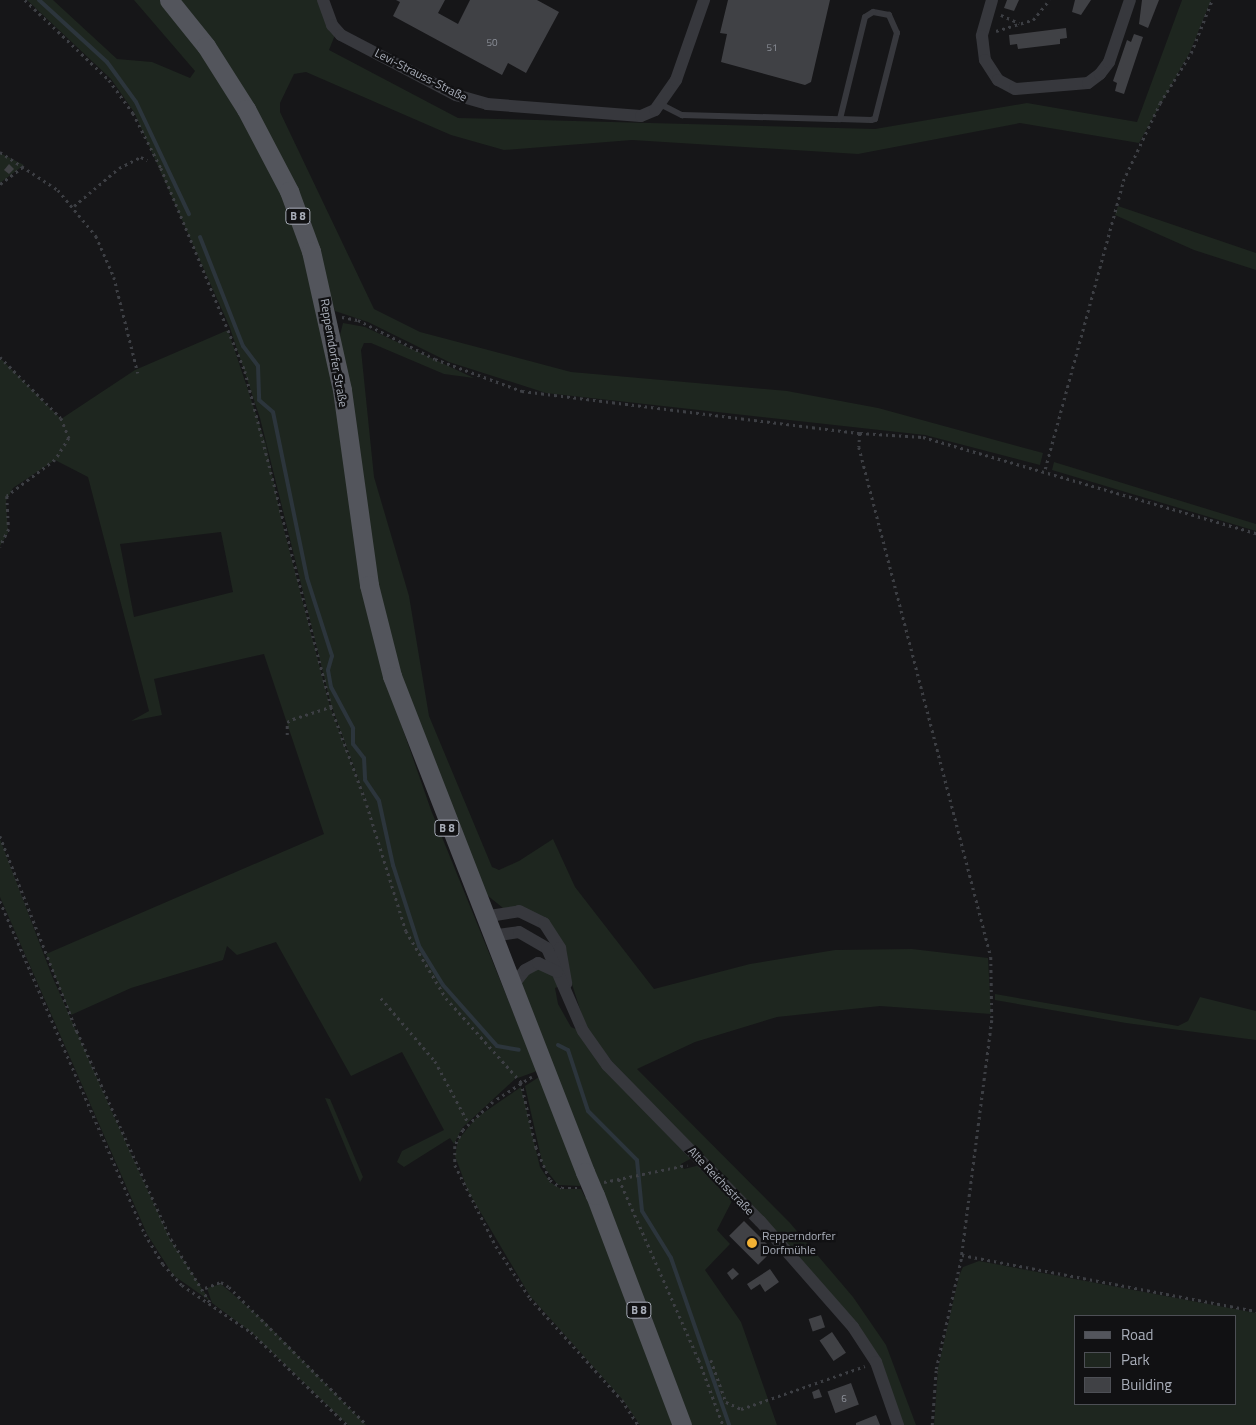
<!DOCTYPE html>
<html>
<head>
<meta charset="utf-8">
<style>
  body { margin:0 }
  #map { position:relative; width:1256px; height:1425px; overflow:hidden; background:#161618; font-family:"Titillium Web",sans-serif }
  div>[style] { position:absolute }
  [style*='--x'] { left:calc(var(--x)*1px); top:calc(var(--y)*1px); width:calc(var(--w)*1px); rotate:calc(var(--a)*1deg) }
  .green>* { inset:0; background:#1e261f }
  .stream>* { height:4px; margin:-2px; padding:0 2px; transform-origin:2px; border-radius:2px; background:#2c353c }
  .building>* { inset:0; background:#404145; transform-origin:0 0 }
  .path>* { height:2.5px; margin-top:-1.25px; transform-origin:0; background:repeating-linear-gradient(90deg,#3d3f44 0 2.5px,transparent 0 6.5px) }
  .lane>* { height:6px; margin:-3px; padding:0 3px; transform-origin:3px; border-radius:3px; background:#37383d }
  .street>* { height:12px; margin:-6px; padding:0 6px; transform-origin:6px; border-radius:6px; background:#37383d }
  .primary>* { height:19px; margin:-9.5px; padding:0 9.5px; transform-origin:9.5px; border-radius:9.5px; background:#53555c }
  .primary-bridge>* { height:19px; margin:-9.5px; padding:0 9.5px; transform-origin:9.5px; border-radius:9.5px; background:#53555c }
  .dots>* { width:14px; height:14px; translate:-50% -50%; box-sizing:border-box; border:2px solid #111113; border-radius:50% }
  span { translate:-50% -50%; white-space:nowrap; text-align:center; line-height:1.15; -webkit-text-stroke:4.5px #111113; paint-order:stroke }
  .number-label { font-size:10px; color:#8e929b }
  .number-label span { -webkit-text-stroke-width:0 }
  .shield-label span { padding:1px 4px; background:#111113; border:1px solid; border-radius:4px; -webkit-text-stroke-width:0 }
  .shield-label { font-size:11px; color:#a8adb8; font-weight:700 }
  .street-label { font-size:12px; color:#a8adb8 }
  .poi-label { font-size:12px; color:#a8adb8 }
  .left { translate:0 -50%; text-align:left }
  .legend { position:absolute; left:1074px; top:1315px; width:162px; height:90px; box-sizing:border-box; background:#111113; border:1px solid #4d4f55; margin:0; padding:6px 9px; list-style:none; font-size:15px; color:#a8adb8 }
  .legend li { display:flex; align-items:center; gap:10px; height:25px }
  .legend b { width:25px; border:1px solid #4d4f55 }
</style>
</head>
<body>
<div id="map">
  <div class="green">
    <div style="clip-path:polygon(evenodd,27px 0,53px 0,117px 59px,152px 62px,190px 78px,195px 71px,134px 0,160px 0,218px 76px,284px 197px,316px 288px,385px 678px,431px 810px,537px 1071px,515px 1079px,462px 1128px,454px 1144px,450px 1138px,404px 1167px,397px 1162px,402px 1151px,444px 1130px,402px 1052px,351px 1076px,276px 942px,237px 955px,227px 946px,223px 960px,131px 988px,71px 1015px,46px 954px,324px 834px,264px 654px,154px 679px,162px 715px,131px 721px,149px 711px,88px 477px,55px 460px,13px 488px,6px 501px,8px 533px,0 546px,0 358px,61px 419px,135px 370px,228px 330px,266px 444px,281px 518px,330px 706px,372px 817px,331px 705px,260px 418px,230px 328px,134px 112px,111px 79px,27px 0,221px 532px,233px 592px,134px 617px,120px 544px,221px 532px)"></div>
    <div style="clip-path:polygon(178px 0,318px 0,335px 35px,329px 50px,458px 118px,875px 129px,1027px 103px,1137px 122px,1182px 0,1211px 0,1190px 52px,1139px 143px,1020px 123px,858px 154px,632px 140px,504px 150px,451px 135px,306px 72px,294px 74px,280px 103px,280px 112px,374px 309px,420px 332px,571px 372px,787px 391px,878px 408px,1043px 453px,1040px 465px,925px 435px,546px 393px,449px 362px,368px 322px,335px 311px,315px 248px)"></div>
    <div style="clip-path:polygon(0 153px,24px 165px,0 183px)"></div>
    <div style="clip-path:polygon(1118px 206px,1256px 253px,1256px 270px,1194px 250px,1115px 215px)"></div>
    <div style="clip-path:polygon(343px 323px,365px 327px,474px 378px,444px 374px,371px 343px,364px 343px,361px 350px,374px 477px,409px 596px,429px 716px,492px 867px,499px 870px,519px 861px,553px 839px,575px 887px,654px 989px,750px 964px,835px 950px,912px 949px,988px 958px,991px 1014px,880px 1006px,777px 1017px,695px 1042px,637px 1069px,790px 1223px,853px 1297px,886px 1345px,916px 1425px,902px 1425px,879px 1362px,624px 1077px,586px 1028px,555px 931px,503px 908px,482px 891px,387px 643px,339px 339px)"></div>
    <div style="clip-path:polygon(1054px 462px,1256px 524px,1256px 531px,1052px 470px)"></div>
    <div style="clip-path:polygon(0 839px,52px 976px,117px 1123px,170px 1239px,210px 1301px,173px 1275px,147px 1234px,0 897px)"></div>
    <div style="clip-path:polygon(546px 968px,560px 986px,555px 988px,558px 1004px,571px 1027px,580px 1031px,692px 1158px,681px 1164px,684px 1169px,700px 1165px,733px 1199px,717px 1230px,730px 1244px,705px 1270px,741px 1322px,777px 1425px,687px 1425px,520px 986px,527px 972px)"></div>
    <div style="clip-path:polygon(995px 994px,1178px 1026px,1188px 1021px,1200px 997px,1256px 1011px,1256px 1040px,1126px 1023px,995px 1000px)"></div>
    <div style="clip-path:polygon(539px 1077px,580px 1178px,580px 1186px,558px 1185px,543px 1166px,525px 1086px)"></div>
    <div style="clip-path:polygon(521px 1087px,540px 1167px,550px 1182px,561px 1189px,581px 1189px,585px 1197px,591px 1195px,679px 1425px,640px 1425px,623px 1400px,530px 1296px,468px 1191px,455px 1156px,458px 1140px,476px 1118px)"></div>
    <div style="clip-path:polygon(325px 1098px,330px 1099px,363px 1177px,360px 1182px)"></div>
    <div style="clip-path:polygon(evenodd,979px 1261px,1256px 1313px,1256px 1425px,934px 1425px,938px 1368px,959px 1276px,963px 1267px,979px 1261px,1075px 1316px,1235px 1316px,1235px 1404px,1075px 1404px,1075px 1316px)"></div>
    <div style="clip-path:polygon(221px 1284px,263px 1320px,366px 1425px,348px 1425px,251px 1332px,212px 1303px,207px 1288px)"></div>
  </div>
  <div class="stream">
    <div style="--x:39;--y:0;--w:92;--a:42.4"></div>
    <div style="--x:107;--y:62;--w:49;--a:54.1"></div>
    <div style="--x:136;--y:102;--w:124;--a:64.7"></div>
    <div style="--x:200;--y:237;--w:117;--a:68.5"></div>
    <div style="--x:243;--y:346;--w:25;--a:53"></div>
    <div style="--x:258;--y:366;--w:34;--a:88"></div>
    <div style="--x:259;--y:400;--w:18;--a:41"></div>
    <div style="--x:273;--y:412;--w:169;--a:78.4"></div>
    <div style="--x:307;--y:578;--w:82;--a:72.2"></div>
    <div style="--x:332;--y:656;--w:15;--a:106"></div>
    <div style="--x:328;--y:670;--w:17;--a:80"></div>
    <div style="--x:331;--y:687;--w:47;--a:61.8"></div>
    <div style="--x:353;--y:728;--w:16;--a:90"></div>
    <div style="--x:353;--y:744;--w:18;--a:52"></div>
    <div style="--x:364;--y:758;--w:22;--a:87"></div>
    <div style="--x:365;--y:780;--w:25;--a:56"></div>
    <div style="--x:379;--y:801;--w:66;--a:77.7"></div>
    <div style="--x:393;--y:865;--w:85;--a:72.2"></div>
    <div style="--x:419;--y:946;--w:46;--a:58.4"></div>
    <div style="--x:443;--y:985;--w:81;--a:48.5"></div>
    <div style="--x:497;--y:1046;--w:22;--a:10"></div>
    <div style="--x:558;--y:1045;--w:11;--a:27"></div>
    <div style="--x:568;--y:1050;--w:64;--a:71.8"></div>
    <div style="--x:588;--y:1111;--w:69;--a:45"></div>
    <div style="--x:637;--y:1160;--w:51;--a:84.4"></div>
    <div style="--x:642;--y:1211;--w:55;--a:58.3"></div>
    <div style="--x:671;--y:1258;--w:177;--a:70.8"></div>
  </div>
  <div class="building">
    <div style="clip-path:polygon(396px 0,445px 0,438px 13px,458px 24px,470px 0,537px 0,559px 12px,526px 73px,508px 63px,502px 75px,393px 16px,400px 2px)"></div>
    <div style="clip-path:polygon(728px 0,830px 0,811px 82px,805px 85px,721px 62px,727px 34px,720px 33px)"></div>
    <div style="clip-path:polygon(1007px 0,1019px 0,1014px 11px,1004px 8px)"></div>
    <div style="clip-path:polygon(1075px 0,1091px 0,1081px 15px,1072px 12px)"></div>
    <div style="clip-path:polygon(1142px 0,1159px 0,1148px 28px,1139px 24px)"></div>
    <div style="clip-path:polygon(1066px 28px,1067px 38px,1060px 39px,1060px 44px,1018px 49px,1017px 44px,1010px 45px,1009px 35px)"></div>
    <div style="clip-path:polygon(1134px 34px,1143px 37px,1124px 94px,1115px 91px,1117px 83px,1113px 81px,1127px 40px,1131px 42px)"></div>
    <div style="clip-path:polygon(9px 164px,14px 169px,9px 174px,4px 170px)"></div>
    <div style="left:744px;top:1221px;width:41px;height:21px;rotate:45deg"></div>
    <div style="clip-path:polygon(733px 1268px,739px 1274px,732px 1280px,727px 1273px)"></div>
    <div style="clip-path:polygon(770px 1269px,779px 1282px,765px 1292px,760px 1284px,751px 1290px,747px 1284px)"></div>
    <div style="left:821px;top:1315px;width:13px;height:13px;rotate:72deg"></div>
    <div style="left:832px;top:1332px;width:25px;height:15px;rotate:56deg"></div>
    <div style="left:851px;top:1383px;width:23px;height:25px;rotate:70deg"></div>
    <div style="clip-path:polygon(819px 1389px,822px 1397px,814px 1399px,812px 1392px)"></div>
    <div style="clip-path:polygon(876px 1415px,880px 1425px,856px 1425px,856px 1423px)"></div>
  </div>
  <div class="path">
    <div style="--x:25;--y:0;--w:116;--a:43.6"></div>
    <div style="--x:109;--y:80;--w:41;--a:54"></div>
    <div style="--x:133;--y:113;--w:62;--a:63"></div>
    <div style="--x:161;--y:168;--w:220;--a:67.5"></div>
    <div style="--x:245;--y:371;--w:347;--a:75.6"></div>
    <div style="--x:331;--y:707;--w:104;--a:69.8"></div>
    <div style="--x:367;--y:805;--w:132;--a:72.8"></div>
    <div style="--x:406;--y:931;--w:78;--a:59.2"></div>
    <div style="--x:446;--y:998;--w:113;--a:48.2"></div>
    <div style="--x:521;--y:1082;--w:67;--a:77"></div>
    <div style="--x:536;--y:1147;--w:36;--a:67"></div>
    <div style="--x:550;--y:1180;--w:14;--a:34"></div>
    <div style="--x:562;--y:1188;--w:15;--a:0"></div>
    <div style="--x:1001;--y:15;--w:20;--a:24"></div>
    <div style="--x:996;--y:31;--w:39;--a:-17"></div>
    <div style="--x:1033;--y:20;--w:26;--a:-51"></div>
    <div style="--x:0;--y:152;--w:69;--a:33.2"></div>
    <div style="--x:58;--y:190;--w:60;--a:50.4"></div>
    <div style="--x:96;--y:236;--w:45;--a:66.3"></div>
    <div style="--x:114;--y:277;--w:99;--a:76"></div>
    <div style="--x:0;--y:184;--w:31;--a:-37"></div>
    <div style="--x:74;--y:206;--w:59;--a:-40.2"></div>
    <div style="--x:119;--y:168;--w:25;--a:-27"></div>
    <div style="--x:141;--y:157;--w:7;--a:27"></div>
    <div style="--x:342;--y:317;--w:16;--a:11"></div>
    <div style="--x:358;--y:320;--w:86;--a:26.9"></div>
    <div style="--x:435;--y:359;--w:93;--a:20.2"></div>
    <div style="--x:522;--y:391;--w:341;--a:7.1"></div>
    <div style="--x:860;--y:433;--w:63;--a:3.6"></div>
    <div style="--x:923;--y:437;--w:347;--a:16.1"></div>
    <div style="--x:0;--y:357;--w:86;--a:45"></div>
    <div style="--x:61;--y:418;--w:22;--a:68"></div>
    <div style="--x:69;--y:438;--w:26;--a:122"></div>
    <div style="--x:55;--y:460;--w:60;--a:143.1"></div>
    <div style="--x:7;--y:496;--w:33;--a:87"></div>
    <div style="--x:9;--y:529;--w:20;--a:117"></div>
    <div style="--x:860;--y:433;--w:14;--a:94"></div>
    <div style="--x:859;--y:447;--w:527;--a:75.49"></div>
    <div style="--x:991;--y:957;--w:63;--a:89.1"></div>
    <div style="--x:992;--y:1020;--w:237;--a:97.3"></div>
    <div style="--x:1045;--y:469;--w:298;--a:-74.8"></div>
    <div style="--x:1123;--y:181;--w:86;--a:-64.6"></div>
    <div style="--x:1160;--y:103;--w:59;--a:-58.2"></div>
    <div style="--x:1191;--y:53;--w:57;--a:-68.4"></div>
    <div style="--x:287;--y:735;--w:13;--a:-90"></div>
    <div style="--x:287;--y:722;--w:7;--a:-27"></div>
    <div style="--x:293;--y:719;--w:40;--a:-18"></div>
    <div style="--x:0;--y:836;--w:210;--a:68.5"></div>
    <div style="--x:77;--y:1031;--w:228;--a:65.7"></div>
    <div style="--x:171;--y:1239;--w:76;--a:58.4"></div>
    <div style="--x:0;--y:901;--w:363;--a:66.5"></div>
    <div style="--x:145;--y:1234;--w:35;--a:59"></div>
    <div style="--x:163;--y:1264;--w:28;--a:48"></div>
    <div style="--x:182;--y:1285;--w:83;--a:34.3"></div>
    <div style="--x:251;--y:1332;--w:134;--a:44.1"></div>
    <div style="--x:381;--y:998;--w:83;--a:49.4"></div>
    <div style="--x:435;--y:1061;--w:72;--a:61.6"></div>
    <div style="--x:532;--y:1077;--w:46;--a:147.3"></div>
    <div style="--x:493;--y:1102;--w:41;--a:137"></div>
    <div style="--x:463;--y:1130;--w:18;--a:117"></div>
    <div style="--x:455;--y:1146;--w:19;--a:90"></div>
    <div style="--x:455;--y:1165;--w:91;--a:63.2"></div>
    <div style="--x:496;--y:1246;--w:62;--a:56.8"></div>
    <div style="--x:530;--y:1298;--w:137;--a:48"></div>
    <div style="--x:622;--y:1400;--w:30;--a:57"></div>
    <div style="--x:619;--y:1179;--w:198;--a:66.2"></div>
    <div style="--x:699;--y:1360;--w:69;--a:69.7"></div>
    <div style="--x:604;--y:1182;--w:85;--a:-11.6"></div>
    <div style="--x:205;--y:1288;--w:17;--a:-21"></div>
    <div style="--x:221;--y:1282;--w:9;--a:32"></div>
    <div style="--x:229;--y:1287;--w:195;--a:45"></div>
    <div style="--x:711;--y:1360;--w:45;--a:70.3"></div>
    <div style="--x:726;--y:1402;--w:17;--a:25"></div>
    <div style="--x:741;--y:1409;--w:131;--a:-19.1"></div>
    <div style="--x:932;--y:1425;--w:56;--a:-85.9"></div>
    <div style="--x:936;--y:1369;--w:117;--a:-77.2"></div>
    <div style="--x:962;--y:1255;--w:299;--a:10.8"></div>
  </div>
  <div class="lane">
    <div style="--x:660;--y:104;--w:25;--a:27"></div>
    <div style="--x:682;--y:115;--w:158;--a:1.5"></div>
    <div style="--x:840;--y:119;--w:31;--a:2"></div>
    <div style="--x:871;--y:120;--w:4;--a:-14"></div>
    <div style="--x:875;--y:119;--w:89;--a:-75.7"></div>
    <div style="--x:897;--y:33;--w:20;--a:-114"></div>
    <div style="--x:889;--y:15;--w:16;--a:-169"></div>
    <div style="--x:873;--y:12;--w:9;--a:148"></div>
    <div style="--x:865;--y:17;--w:105;--a:103.8"></div>
  </div>
  <div class="street">
    <div style="--x:323;--y:0;--w:27;--a:70"></div>
    <div style="--x:332;--y:25;--w:13;--a:48"></div>
    <div style="--x:341;--y:35;--w:130;--a:27.6"></div>
    <div style="--x:456;--y:95;--w:32;--a:16"></div>
    <div style="--x:487;--y:104;--w:154;--a:4.5"></div>
    <div style="--x:641;--y:116;--w:15;--a:-23"></div>
    <div style="--x:655;--y:110;--w:37;--a:-55"></div>
    <div style="--x:676;--y:80;--w:85;--a:-70.7"></div>
    <div style="--x:992;--y:0;--w:37;--a:106"></div>
    <div style="--x:982;--y:36;--w:24;--a:83"></div>
    <div style="--x:985;--y:60;--w:24;--a:57"></div>
    <div style="--x:998;--y:80;--w:19;--a:28"></div>
    <div style="--x:1015;--y:89;--w:73;--a:-4.7"></div>
    <div style="--x:1088;--y:83;--w:15;--a:-37"></div>
    <div style="--x:1100;--y:74;--w:15;--a:-53"></div>
    <div style="--x:1109;--y:62;--w:65;--a:-71.3"></div>
    <div style="--x:483;--y:917;--w:36;--a:-9"></div>
    <div style="--x:519;--y:911;--w:28;--a:26"></div>
    <div style="--x:544;--y:923;--w:30;--a:57"></div>
    <div style="--x:560;--y:948;--w:36;--a:80"></div>
    <div style="--x:491;--y:936;--w:28;--a:-8"></div>
    <div style="--x:519;--y:932;--w:32;--a:30"></div>
    <div style="--x:547;--y:948;--w:90;--a:66.6"></div>
    <div style="--x:583;--y:1031;--w:42;--a:54.8"></div>
    <div style="--x:607;--y:1065;--w:219;--a:45.6"></div>
    <div style="--x:760;--y:1221;--w:141;--a:48.7"></div>
    <div style="--x:853;--y:1327;--w:42;--a:56.7"></div>
    <div style="--x:876;--y:1362;--w:67;--a:70.8"></div>
    <div style="--x:513;--y:985;--w:19;--a:-51"></div>
    <div style="--x:525;--y:970;--w:15;--a:-28"></div>
    <div style="--x:538;--y:963;--w:21;--a:25"></div>
  </div>
  <div class="primary">
    <div style="--x:169;--y:0;--w:59;--a:51.2"></div>
    <div style="--x:206;--y:46;--w:75;--a:57.6"></div>
    <div style="--x:246;--y:109;--w:93;--a:62.3"></div>
    <div style="--x:289;--y:191;--w:64;--a:69.9"></div>
    <div style="--x:311;--y:251;--w:142;--a:77.4"></div>
    <div style="--x:342;--y:390;--w:197;--a:82.1"></div>
    <div style="--x:369;--y:585;--w:94;--a:75.8"></div>
    <div style="--x:392;--y:676;--w:532;--a:68.74"></div>
    <div style="--x:595;--y:1195;--w:246;--a:69.3"></div>
  </div>
  <div class="primary-bridge">
    <div style="--x:585;--y:1172;--w:25;--a:67"></div>
  </div>
  <div class="dots">
    <div style="left:752px;top:1243px;background:#f2b134"></div>
  </div>
  <div class="number-label">
    <span style="left:492px;top:43px">50</span>
    <span style="left:772px;top:48px">51</span>
    <span style="left:844px;top:1399px">6</span>
  </div>
  <div class="shield-label">
    <span style="left:298px;top:216px">B 8</span>
    <span style="left:447px;top:828px">B 8</span>
    <span style="left:639px;top:1310px">B 8</span>
  </div>
  <div class="street-label">
    <span style="left:421px;top:75px;rotate:27deg">Levi-Strauss-Straße</span>
    <span style="left:334px;top:353px;rotate:80deg">Repperndorfer Straße</span>
    <span style="left:721px;top:1181px;rotate:46deg">Alte Reichsstraße</span>
  </div>
  <div class="poi-label">
    <span class="left" style="left:762px;top:1243px">Repperndorfer<br>Dorfmühle</span>
  </div>
  <ul class="legend">
  <li><b style="height:6px;background:#53555c"></b>Road</li>
  <li><b style="height:14px;background:#1e261f"></b>Park</li>
  <li><b style="height:14px;background:#404145"></b>Building</li>
  </ul>
</div>
</body>
</html>
